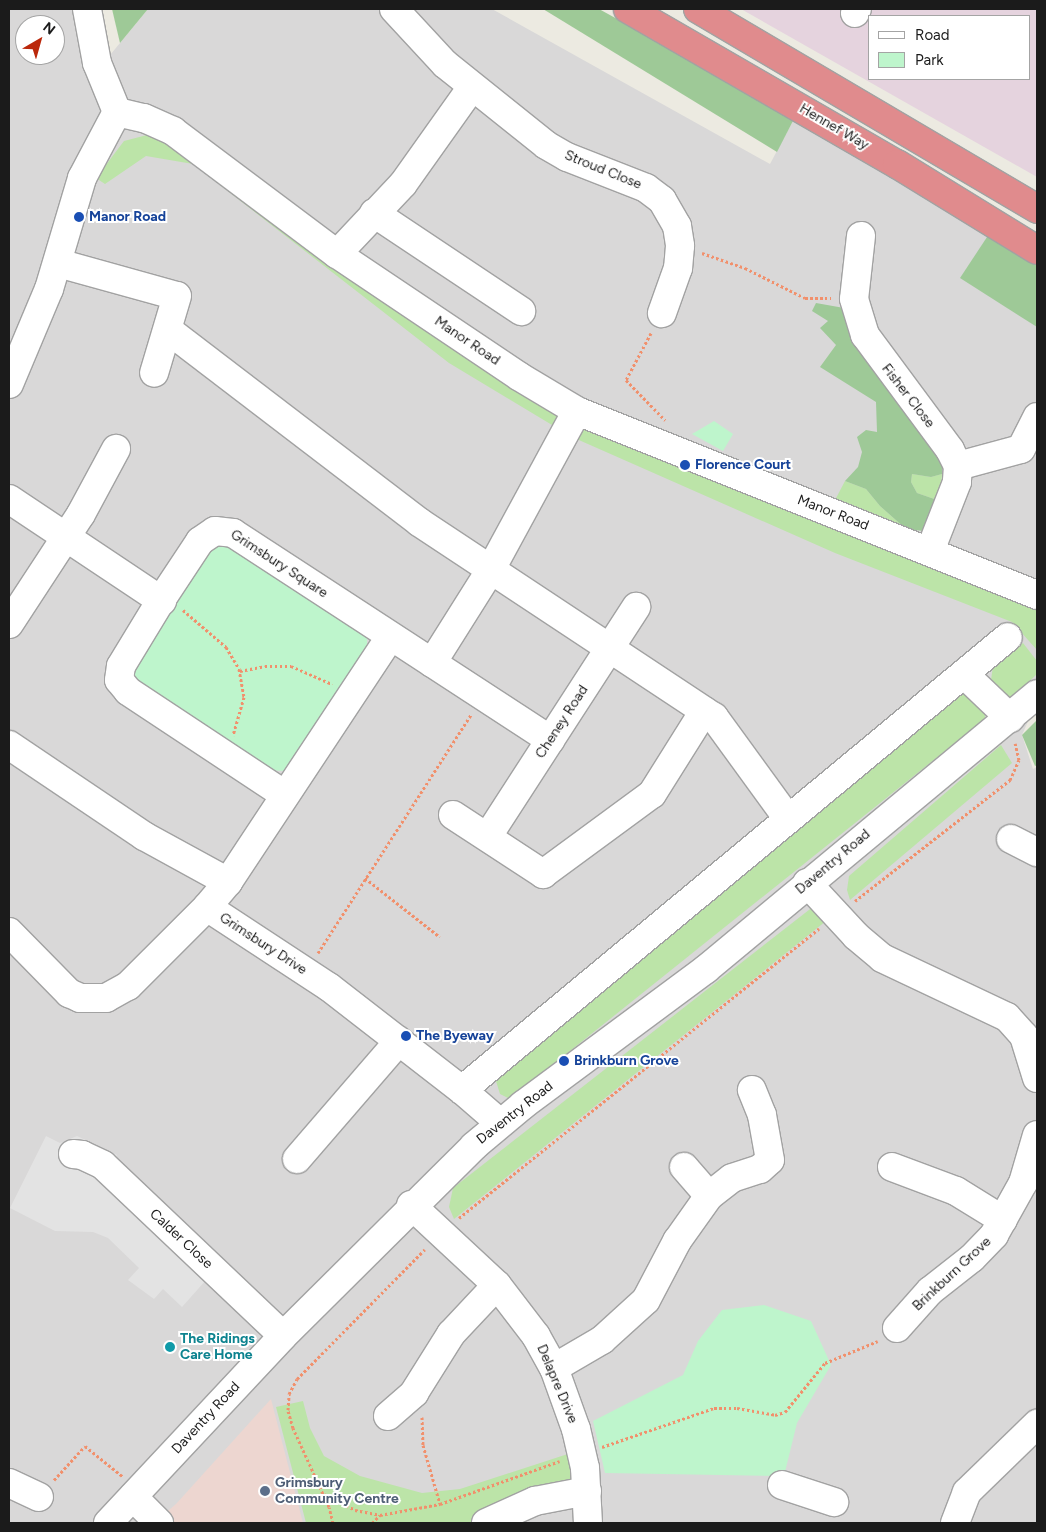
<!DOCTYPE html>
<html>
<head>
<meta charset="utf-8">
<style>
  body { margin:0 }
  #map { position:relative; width:1046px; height:1532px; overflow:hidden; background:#eceae1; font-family:Figtree,sans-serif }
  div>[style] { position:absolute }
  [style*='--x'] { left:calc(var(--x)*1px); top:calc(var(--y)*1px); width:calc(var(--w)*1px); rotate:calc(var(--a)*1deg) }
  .residential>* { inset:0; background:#d9d8d8 }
  .commercial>* { inset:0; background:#edd6d0 }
  .industrial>* { inset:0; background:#e5d3de }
  .grass>* { inset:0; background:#bce4a8 }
  .forest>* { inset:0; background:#9ec997 }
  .park>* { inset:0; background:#bef5cc }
  .parking>* { inset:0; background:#e3e3e3 }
  .path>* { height:3px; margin-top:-1.5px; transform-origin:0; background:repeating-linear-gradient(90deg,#f1906c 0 2.5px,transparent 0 5px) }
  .roads { filter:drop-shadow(1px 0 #a2a2a2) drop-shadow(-1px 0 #a2a2a2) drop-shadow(0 1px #a2a2a2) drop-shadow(0 -1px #a2a2a2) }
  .minor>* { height:28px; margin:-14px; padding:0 14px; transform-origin:14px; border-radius:14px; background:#fff }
  .highway>* { height:28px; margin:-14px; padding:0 14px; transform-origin:14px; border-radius:14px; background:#e08b8d }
  .dots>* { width:14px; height:14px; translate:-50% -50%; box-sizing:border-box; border:2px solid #fff; border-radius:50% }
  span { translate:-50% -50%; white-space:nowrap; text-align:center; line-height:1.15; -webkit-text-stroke:4px #fff; paint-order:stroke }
  .street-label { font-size:14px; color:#1b1b1b }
  .transit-label { font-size:14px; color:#164399; font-weight:700 }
  .left { translate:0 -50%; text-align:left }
  .culture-label { font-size:14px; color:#0d838f; font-weight:700 }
  .service-label { font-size:14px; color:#4e5e75; font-weight:700 }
  .frame { position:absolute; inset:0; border:10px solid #1b1b1b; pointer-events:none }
  .legend { position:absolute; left:868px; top:15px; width:162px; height:65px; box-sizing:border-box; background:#fff; border:1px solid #a4a4a4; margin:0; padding:6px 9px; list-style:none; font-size:15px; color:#1b1b1b }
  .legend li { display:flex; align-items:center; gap:10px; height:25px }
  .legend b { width:25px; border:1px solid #a4a4a4 }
  .north { position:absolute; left:15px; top:15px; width:50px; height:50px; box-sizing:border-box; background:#fff; border:1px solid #a4a4a4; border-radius:50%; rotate:38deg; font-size:14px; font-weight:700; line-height:20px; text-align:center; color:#1b1b1b }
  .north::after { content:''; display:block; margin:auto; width:18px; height:22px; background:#bb280b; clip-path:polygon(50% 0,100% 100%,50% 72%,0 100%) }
</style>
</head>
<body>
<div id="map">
  <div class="residential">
    <div style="clip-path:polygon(evenodd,9px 9px,79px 9px,92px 77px,148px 9px,492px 9px,770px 164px,795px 117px,991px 231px,1037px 308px,1037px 701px,1022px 735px,1033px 769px,1037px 767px,1037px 1523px,9px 1523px,9px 9px,25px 25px,55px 25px,55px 55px,25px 55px,25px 25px)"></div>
  </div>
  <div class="commercial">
    <div style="clip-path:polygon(271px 1399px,303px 1523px,154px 1523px,176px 1504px)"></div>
  </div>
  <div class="industrial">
    <div style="clip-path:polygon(evenodd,741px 9px,1037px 9px,1037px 177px,741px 9px,870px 16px,1030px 16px,1030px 79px,870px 79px,870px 16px)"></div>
  </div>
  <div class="grass">
    <div style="clip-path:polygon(147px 135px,171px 138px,460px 344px,1021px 595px,1037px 611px,1037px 650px,1012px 622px,835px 553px,572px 437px,449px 363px,193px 164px,146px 156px,105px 184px,96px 178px,124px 141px)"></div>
    <div style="clip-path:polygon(912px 474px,931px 477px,942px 474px,940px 501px,917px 493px,911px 482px)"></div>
    <div style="clip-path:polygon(845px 481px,866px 489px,880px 506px,906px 529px,834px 502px)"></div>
    <div style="clip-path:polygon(1023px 643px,1037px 661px,1037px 674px,1012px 698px,999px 693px,991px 680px,993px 666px)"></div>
    <div style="clip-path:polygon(962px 694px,974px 694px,985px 707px,985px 719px,510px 1099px,500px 1094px,496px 1081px)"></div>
    <div style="clip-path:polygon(1001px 745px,1012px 763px,850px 900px,847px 890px,849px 876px)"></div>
    <div style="clip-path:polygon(814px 906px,826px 921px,454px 1219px,449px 1207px,453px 1188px)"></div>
    <div style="clip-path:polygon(303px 1401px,310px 1428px,324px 1456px,360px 1476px,422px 1493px,460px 1489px,577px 1451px,582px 1478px,517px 1501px,471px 1523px,306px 1523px,276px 1407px)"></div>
  </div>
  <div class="forest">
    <div style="clip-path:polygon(112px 9px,148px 9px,120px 43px)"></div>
    <div style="clip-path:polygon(543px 9px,599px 9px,795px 117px,777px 152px)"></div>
    <div style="clip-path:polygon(991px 231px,1037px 262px,1037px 327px,960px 278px)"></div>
    <div style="clip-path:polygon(816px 303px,844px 308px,942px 461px,942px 474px,931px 477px,912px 474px,911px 482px,917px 493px,940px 501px,924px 531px,906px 529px,880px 506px,866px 489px,845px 481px,858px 467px,862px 452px,857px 437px,866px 430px,877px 432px,876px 402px,820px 367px,836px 345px,820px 328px,828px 321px,812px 311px)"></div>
    <div style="clip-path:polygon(1037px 720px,1037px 765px,1035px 766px,1022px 735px)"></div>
  </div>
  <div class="park">
    <div style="clip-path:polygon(714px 421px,733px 434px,723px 451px,692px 434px)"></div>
    <div style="clip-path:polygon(229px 542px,364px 632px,367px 638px,367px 652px,286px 771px,264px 770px,134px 679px,134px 671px,204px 553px,215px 545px)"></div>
    <div style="clip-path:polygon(764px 1305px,811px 1321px,831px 1365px,797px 1423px,784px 1476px,605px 1473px,593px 1421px,683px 1375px,698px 1341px,722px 1310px)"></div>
  </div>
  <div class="parking">
    <div style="clip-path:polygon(46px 1136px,60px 1143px,77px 1136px,117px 1155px,106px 1187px,206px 1280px,182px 1307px,163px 1289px,154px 1299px,128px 1280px,139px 1268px,108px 1238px,93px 1232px,55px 1231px,10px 1208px)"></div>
  </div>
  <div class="path">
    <div style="--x:702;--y:253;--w:46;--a:19.2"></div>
    <div style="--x:745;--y:268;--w:67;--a:26.6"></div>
    <div style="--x:805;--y:298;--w:26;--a:0"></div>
    <div style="--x:651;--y:333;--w:53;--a:118"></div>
    <div style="--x:626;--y:380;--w:56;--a:45.7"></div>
    <div style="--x:183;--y:610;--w:57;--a:40.7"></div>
    <div style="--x:226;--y:647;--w:26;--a:59"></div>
    <div style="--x:239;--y:669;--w:28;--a:80"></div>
    <div style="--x:244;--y:697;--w:40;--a:106"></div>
    <div style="--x:240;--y:671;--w:25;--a:-11"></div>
    <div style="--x:265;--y:666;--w:26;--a:0"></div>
    <div style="--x:291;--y:666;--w:45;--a:23.7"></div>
    <div style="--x:365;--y:878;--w:95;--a:38.2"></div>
    <div style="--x:855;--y:901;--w:197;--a:-38"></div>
    <div style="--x:1010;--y:780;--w:22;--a:-66"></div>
    <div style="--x:1019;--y:760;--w:17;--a:-103"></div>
    <div style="--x:318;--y:953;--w:283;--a:-57.3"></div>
    <div style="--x:459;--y:1218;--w:462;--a:-38.8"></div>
    <div style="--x:422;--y:1417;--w:28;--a:88"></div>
    <div style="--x:423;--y:1445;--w:61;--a:73.9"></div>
    <div style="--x:602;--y:1447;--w:119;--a:-19.2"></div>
    <div style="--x:714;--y:1408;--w:23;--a:0"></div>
    <div style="--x:737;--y:1408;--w:39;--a:10"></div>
    <div style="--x:775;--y:1415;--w:10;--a:-17"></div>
    <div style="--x:785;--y:1412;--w:63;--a:-50.8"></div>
    <div style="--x:825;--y:1363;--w:57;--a:-22.5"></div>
    <div style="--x:54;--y:1480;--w:46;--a:-47.6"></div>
    <div style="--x:85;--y:1446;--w:48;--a:39"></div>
    <div style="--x:324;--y:1494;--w:35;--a:27"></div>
    <div style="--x:355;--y:1510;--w:25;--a:11"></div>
    <div style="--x:380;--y:1515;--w:61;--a:-10.4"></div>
    <div style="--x:440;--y:1504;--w:127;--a:-19.7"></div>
    <div style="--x:333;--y:1523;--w:16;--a:-104"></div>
    <div style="--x:329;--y:1507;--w:87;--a:-114.5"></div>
    <div style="--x:293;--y:1428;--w:19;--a:-106"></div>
    <div style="--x:288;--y:1410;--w:16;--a:-86"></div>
    <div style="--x:289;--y:1394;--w:17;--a:-62"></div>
    <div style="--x:297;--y:1379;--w:182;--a:-45.4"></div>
    <div style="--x:372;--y:1523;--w:11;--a:-45"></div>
  </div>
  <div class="roads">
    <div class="minor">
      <div style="--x:87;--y:9;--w:55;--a:79.5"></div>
      <div style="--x:97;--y:63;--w:53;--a:67.8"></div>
      <div style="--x:394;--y:9;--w:75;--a:47.2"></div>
      <div style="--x:445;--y:64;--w:129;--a:38.7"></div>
      <div style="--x:546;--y:145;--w:24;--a:30"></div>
      <div style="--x:567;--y:157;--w:85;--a:21.4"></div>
      <div style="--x:646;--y:188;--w:20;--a:37"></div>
      <div style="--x:662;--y:200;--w:30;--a:60"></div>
      <div style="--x:677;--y:226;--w:20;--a:81"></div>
      <div style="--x:680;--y:246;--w:22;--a:95"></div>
      <div style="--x:678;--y:268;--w:48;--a:109.6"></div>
      <div style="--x:855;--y:13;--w:4;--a:-63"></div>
      <div style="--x:117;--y:112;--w:28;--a:13"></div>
      <div style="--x:144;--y:118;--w:32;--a:24"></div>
      <div style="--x:173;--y:131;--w:205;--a:36.9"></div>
      <div style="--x:337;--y:254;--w:220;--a:33.9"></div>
      <div style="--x:520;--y:377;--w:66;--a:30.8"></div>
      <div style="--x:577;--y:411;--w:495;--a:21.8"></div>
      <div style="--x:374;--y:213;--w:177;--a:33.7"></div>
      <div style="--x:861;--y:236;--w:63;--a:96.3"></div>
      <div style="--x:854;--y:299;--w:38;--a:73"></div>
      <div style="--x:865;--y:335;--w:143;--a:53.5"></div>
      <div style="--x:950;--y:450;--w:18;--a:63"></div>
      <div style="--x:958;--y:466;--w:16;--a:94"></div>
      <div style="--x:957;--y:482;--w:74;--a:111.4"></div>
      <div style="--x:337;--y:254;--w:96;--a:-46.7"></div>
      <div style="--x:403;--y:184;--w:119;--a:-54.6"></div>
      <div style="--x:58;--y:263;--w:123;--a:15.5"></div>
      <div style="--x:177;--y:296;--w:80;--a:106.6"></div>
      <div style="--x:168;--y:330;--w:316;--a:37.4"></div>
      <div style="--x:419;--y:522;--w:354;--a:33.5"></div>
      <div style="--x:714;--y:717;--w:126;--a:54"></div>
      <div style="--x:9;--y:384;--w:103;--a:-67.2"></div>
      <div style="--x:49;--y:289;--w:116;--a:-73.4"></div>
      <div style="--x:82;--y:178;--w:75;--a:-62.1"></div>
      <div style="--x:958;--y:466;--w:65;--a:-15.1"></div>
      <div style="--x:1021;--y:449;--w:36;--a:-63"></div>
      <div style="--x:9;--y:499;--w:184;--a:33.7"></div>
      <div style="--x:9;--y:624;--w:131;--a:-56.8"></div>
      <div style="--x:81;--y:514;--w:74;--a:-61.7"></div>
      <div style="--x:432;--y:663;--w:109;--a:-57.8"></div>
      <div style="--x:490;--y:571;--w:182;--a:-61.5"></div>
      <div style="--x:964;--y:674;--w:64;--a:43.7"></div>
      <div style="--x:9;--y:745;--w:163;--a:34"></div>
      <div style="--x:144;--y:836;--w:96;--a:28.7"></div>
      <div style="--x:285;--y:795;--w:188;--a:-146.5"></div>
      <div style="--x:128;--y:691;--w:14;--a:-129"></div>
      <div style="--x:119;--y:680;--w:14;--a:-82"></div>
      <div style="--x:121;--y:666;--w:81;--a:-58.7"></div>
      <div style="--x:163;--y:597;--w:67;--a:-56.5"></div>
      <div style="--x:200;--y:541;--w:18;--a:-34"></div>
      <div style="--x:215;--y:531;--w:18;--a:6"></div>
      <div style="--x:233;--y:533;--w:379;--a:33.1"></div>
      <div style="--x:453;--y:815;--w:108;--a:33.2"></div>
      <div style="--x:543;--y:874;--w:135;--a:-36.3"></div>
      <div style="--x:652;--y:794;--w:98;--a:-57.9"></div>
      <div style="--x:488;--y:836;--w:273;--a:-57.1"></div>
      <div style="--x:1011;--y:839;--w:29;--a:27"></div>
      <div style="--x:807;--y:883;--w:72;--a:47.2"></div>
      <div style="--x:856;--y:936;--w:34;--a:40"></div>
      <div style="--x:882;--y:958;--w:138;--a:25.3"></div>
      <div style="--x:1007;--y:1017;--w:25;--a:48"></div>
      <div style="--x:1024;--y:1036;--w:44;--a:72.8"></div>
      <div style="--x:207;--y:907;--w:33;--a:-50"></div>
      <div style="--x:228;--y:882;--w:294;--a:-56.5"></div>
      <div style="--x:9;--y:932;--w:86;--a:45.5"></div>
      <div style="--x:69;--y:993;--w:12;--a:24"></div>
      <div style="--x:80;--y:998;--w:26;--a:0"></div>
      <div style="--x:106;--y:998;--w:25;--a:-29"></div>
      <div style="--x:128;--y:986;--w:112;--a:-45"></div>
      <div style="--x:207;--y:907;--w:146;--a:33.3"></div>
      <div style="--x:329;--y:987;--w:168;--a:37.8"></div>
      <div style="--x:462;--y:1090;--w:50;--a:41"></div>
      <div style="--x:462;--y:1090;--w:709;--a:-39.68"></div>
      <div style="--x:73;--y:1154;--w:9;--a:6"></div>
      <div style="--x:82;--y:1155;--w:23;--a:25"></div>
      <div style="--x:103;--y:1165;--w:248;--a:43.5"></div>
      <div style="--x:297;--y:1159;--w:156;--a:-49.2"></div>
      <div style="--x:684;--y:1167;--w:38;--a:49"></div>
      <div style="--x:892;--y:1167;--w:68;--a:20.6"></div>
      <div style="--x:956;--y:1191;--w:55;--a:31.7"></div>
      <div style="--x:411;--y:1205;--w:117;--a:42.9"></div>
      <div style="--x:497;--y:1285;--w:64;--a:52.6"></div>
      <div style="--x:536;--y:1336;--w:37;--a:61"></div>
      <div style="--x:554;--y:1368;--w:65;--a:70.2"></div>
      <div style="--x:576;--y:1429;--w:40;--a:77"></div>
      <div style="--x:585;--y:1468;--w:55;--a:86.9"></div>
      <div style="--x:897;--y:1328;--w:50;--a:-48.3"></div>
      <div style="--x:930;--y:1291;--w:53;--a:-38.2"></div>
      <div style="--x:972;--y:1258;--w:32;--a:-46"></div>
      <div style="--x:994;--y:1235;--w:60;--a:-60.9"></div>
      <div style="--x:1023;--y:1183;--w:50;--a:-73.7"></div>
      <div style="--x:554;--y:1368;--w:56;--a:-30.3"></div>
      <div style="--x:602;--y:1340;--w:59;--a:-42.3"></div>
      <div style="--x:646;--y:1300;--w:67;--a:-62.3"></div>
      <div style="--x:677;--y:1241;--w:55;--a:-54.6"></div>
      <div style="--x:709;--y:1196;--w:29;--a:-38"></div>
      <div style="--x:732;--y:1178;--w:29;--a:-18"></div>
      <div style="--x:760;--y:1169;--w:13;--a:-42"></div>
      <div style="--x:770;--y:1160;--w:46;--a:-100.1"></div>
      <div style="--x:762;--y:1115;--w:27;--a:-112"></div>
      <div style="--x:388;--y:1416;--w:35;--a:-41"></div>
      <div style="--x:414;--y:1393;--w:70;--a:-57.9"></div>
      <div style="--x:451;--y:1334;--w:67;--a:-46.8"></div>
      <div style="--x:9;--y:1483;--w:33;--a:25"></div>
      <div style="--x:782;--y:1485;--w:55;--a:18.1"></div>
      <div style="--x:133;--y:1497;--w:37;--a:45"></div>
      <div style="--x:108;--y:1523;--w:256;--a:-46.9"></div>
      <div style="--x:283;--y:1336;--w:269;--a:-44.8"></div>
      <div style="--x:474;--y:1146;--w:64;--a:-39.9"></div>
      <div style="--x:523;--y:1105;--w:228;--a:-36.6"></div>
      <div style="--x:706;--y:969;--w:430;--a:-39.7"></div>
      <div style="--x:486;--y:1523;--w:54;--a:-24.2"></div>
      <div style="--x:535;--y:1501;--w:53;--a:-10.9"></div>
      <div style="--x:955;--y:1523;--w:33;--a:-69"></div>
      <div style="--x:967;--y:1492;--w:98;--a:-44.2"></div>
    </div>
    <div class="highway">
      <div style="--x:628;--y:9;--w:310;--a:30"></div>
      <div style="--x:897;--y:164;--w:164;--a:31.6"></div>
      <div style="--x:698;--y:9;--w:394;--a:30.5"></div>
    </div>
  </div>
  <div class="dots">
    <div style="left:79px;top:217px;background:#1a4fb4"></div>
    <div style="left:685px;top:465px;background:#1a4fb4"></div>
    <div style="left:406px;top:1036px;background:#1a4fb4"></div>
    <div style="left:564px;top:1061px;background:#1a4fb4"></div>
    <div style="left:170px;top:1347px;background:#0f9aa8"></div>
    <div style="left:265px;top:1491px;background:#5c6f8a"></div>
  </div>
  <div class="street-label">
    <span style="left:834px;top:127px;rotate:30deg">Hennef Way</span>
    <span style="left:603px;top:170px;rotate:22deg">Stroud Close</span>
    <span style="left:467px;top:341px;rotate:34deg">Manor Road</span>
    <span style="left:908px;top:396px;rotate:52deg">Fisher Close</span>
    <span style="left:833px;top:513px;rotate:21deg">Manor Road</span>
    <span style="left:279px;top:564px;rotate:33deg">Grimsbury Square</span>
    <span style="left:562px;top:722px;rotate:-57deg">Cheney Road</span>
    <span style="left:833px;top:862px;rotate:-40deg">Daventry Road</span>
    <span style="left:263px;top:944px;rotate:33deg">Grimsbury Drive</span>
    <span style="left:515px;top:1113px;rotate:-38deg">Daventry Road</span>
    <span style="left:181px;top:1239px;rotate:43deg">Calder Close</span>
    <span style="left:952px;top:1274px;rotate:-43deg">Brinkburn Grove</span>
    <span style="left:557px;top:1384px;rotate:67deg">Delapre Drive</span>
    <span style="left:206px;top:1418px;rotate:-47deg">Daventry Road</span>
  </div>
  <div class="transit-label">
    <span class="left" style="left:89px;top:217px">Manor Road</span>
    <span class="left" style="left:695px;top:465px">Florence Court</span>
    <span class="left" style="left:416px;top:1036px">The Byeway</span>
    <span class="left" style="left:574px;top:1061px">Brinkburn Grove</span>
  </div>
  <div class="culture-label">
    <span class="left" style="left:180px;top:1347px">The Ridings<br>Care Home</span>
  </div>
  <div class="service-label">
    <span class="left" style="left:275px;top:1491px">Grimsbury<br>Community Centre</span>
  </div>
  <div class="frame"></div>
  <ul class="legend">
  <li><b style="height:6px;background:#fff"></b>Road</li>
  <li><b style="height:14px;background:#bef5cc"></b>Park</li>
  </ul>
  <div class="north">N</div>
</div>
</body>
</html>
